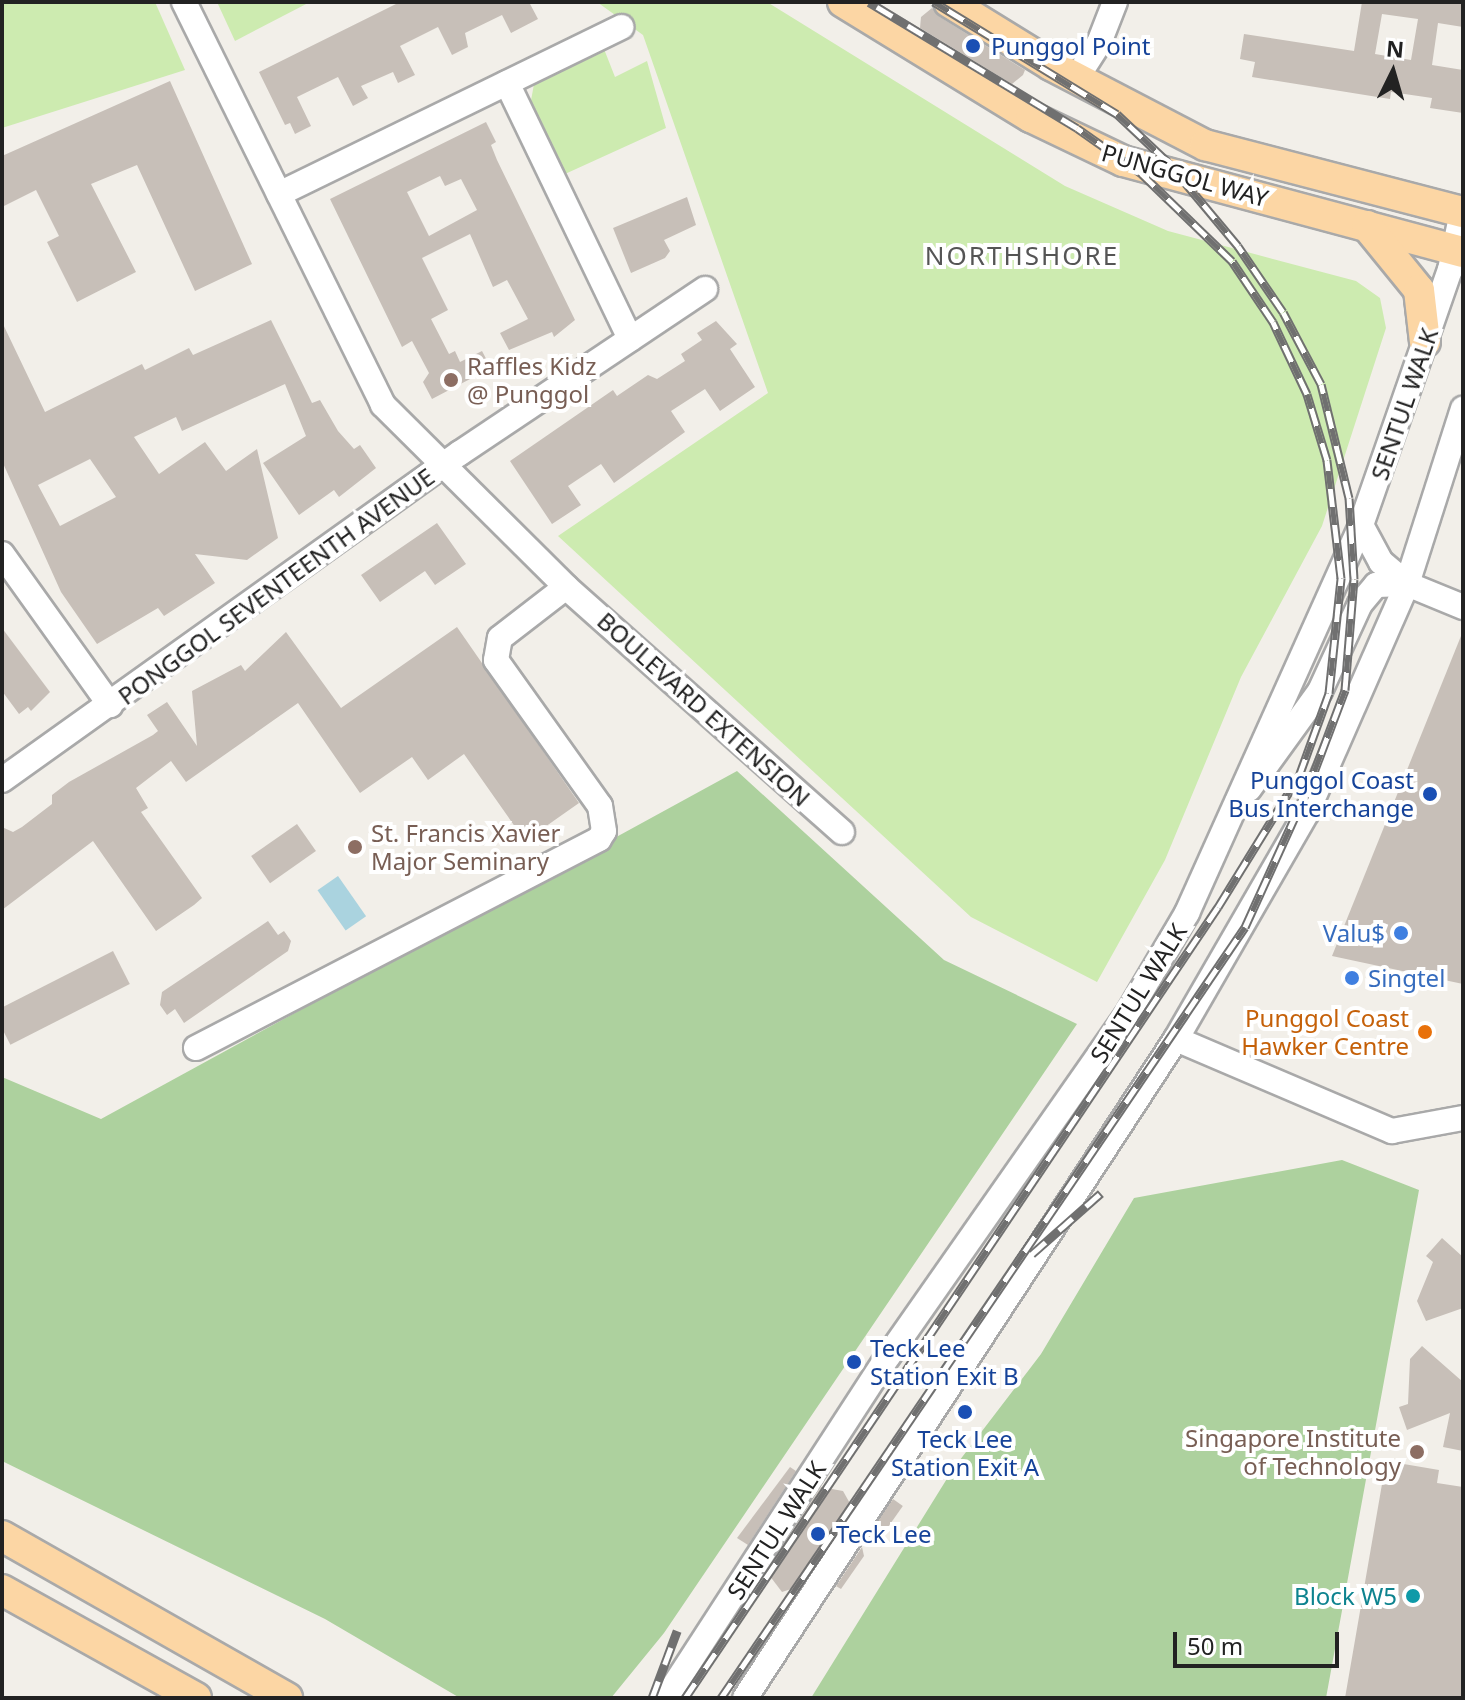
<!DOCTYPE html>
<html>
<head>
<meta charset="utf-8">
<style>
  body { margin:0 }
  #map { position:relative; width:1465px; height:1700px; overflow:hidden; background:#f2efe9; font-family:"Noto Sans",sans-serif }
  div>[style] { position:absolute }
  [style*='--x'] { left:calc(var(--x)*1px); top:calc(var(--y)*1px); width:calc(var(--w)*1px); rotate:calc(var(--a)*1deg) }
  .grass>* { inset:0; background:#cdebb0 }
  .forest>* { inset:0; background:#add19e }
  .water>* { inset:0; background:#aad3df; transform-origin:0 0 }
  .building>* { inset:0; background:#c7bfb8; transform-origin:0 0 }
  .roads { filter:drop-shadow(2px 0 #a9a9a9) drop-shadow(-2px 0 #a9a9a9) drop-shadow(0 2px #a9a9a9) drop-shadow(0 -2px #a9a9a9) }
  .minor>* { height:24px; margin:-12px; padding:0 12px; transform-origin:12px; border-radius:12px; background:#fff }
  .major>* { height:30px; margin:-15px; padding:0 15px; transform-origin:15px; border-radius:15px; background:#fcd6a4 }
  .rail>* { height:9px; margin-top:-4.5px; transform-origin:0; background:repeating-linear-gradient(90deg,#fff 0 18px,#707070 0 36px); box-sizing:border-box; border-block:2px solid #707070 }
  .dots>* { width:22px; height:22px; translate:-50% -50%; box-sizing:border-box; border:4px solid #fff; border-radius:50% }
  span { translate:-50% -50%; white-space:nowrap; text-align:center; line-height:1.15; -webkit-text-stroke:8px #fff; paint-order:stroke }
  .transit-label { font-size:24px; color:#164399 }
  .left { translate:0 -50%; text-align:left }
  .right { translate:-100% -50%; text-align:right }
  .street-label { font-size:24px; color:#222 }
  .education-label { font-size:24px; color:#785e54 }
  .shop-label { font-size:24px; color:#366cbe }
  .food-label { font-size:24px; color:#c56008 }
  .culture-label { font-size:24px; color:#0d838f }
  .neighbourhood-label { font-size:26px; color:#555; letter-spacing:2px }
  .frame { position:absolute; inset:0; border:4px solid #222; pointer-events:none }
  .north { position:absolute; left:1353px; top:32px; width:80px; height:80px; -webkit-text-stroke:6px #fff; paint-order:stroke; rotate:5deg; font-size:22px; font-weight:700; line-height:32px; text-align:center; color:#222 }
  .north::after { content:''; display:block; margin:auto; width:28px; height:36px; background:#222; clip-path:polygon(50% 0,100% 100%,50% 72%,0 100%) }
  .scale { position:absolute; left:1173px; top:1632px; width:166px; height:36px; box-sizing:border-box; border:4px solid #222; border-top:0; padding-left:10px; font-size:24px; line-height:28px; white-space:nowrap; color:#222; -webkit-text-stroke:6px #fff; paint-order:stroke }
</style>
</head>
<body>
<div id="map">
  <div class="grass">
    <div style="clip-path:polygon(2px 2px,155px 2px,185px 70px,2px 128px)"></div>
    <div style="clip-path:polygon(217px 2px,310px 2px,235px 41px)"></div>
    <div style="clip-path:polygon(597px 2px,767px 2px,1065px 186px,1168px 231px,1356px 281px,1380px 298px,1386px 328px,1322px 526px,1241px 677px,1165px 860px,1097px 982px,971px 917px,558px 536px,768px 393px,643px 35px)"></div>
    <div style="clip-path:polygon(604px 49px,615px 77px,647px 61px,666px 128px,565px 174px,530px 106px,534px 84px)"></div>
  </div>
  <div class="forest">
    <div style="clip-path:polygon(737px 771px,944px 960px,1077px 1024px,664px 1633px,611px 1698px,460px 1698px,325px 1619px,2px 1461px,2px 1077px,101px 1119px)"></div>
    <div style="clip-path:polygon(1342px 1160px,1419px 1190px,1326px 1698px,811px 1698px,953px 1469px,1041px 1354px,1134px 1198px)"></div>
  </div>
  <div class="water">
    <div style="left:338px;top:876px;width:49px;height:25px;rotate:55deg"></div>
  </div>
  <div class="building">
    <div style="clip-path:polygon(400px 2px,529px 2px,538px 19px,511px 33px,502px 15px,465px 33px,468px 47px,452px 55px,438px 27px,400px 46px,415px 75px,398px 83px,393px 72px,361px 86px,368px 98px,353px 106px,338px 77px,297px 97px,311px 126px,295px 134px,290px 123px,285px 125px,259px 72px)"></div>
    <div style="clip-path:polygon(evenodd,1362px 2px,1463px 2px,1463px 27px,1438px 23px,1432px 65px,1463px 70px,1463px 113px,1430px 108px,1432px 98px,1391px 92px,1390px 99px,1252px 77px,1255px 62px,1240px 59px,1244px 34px,1354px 51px,1362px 2px,1382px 14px,1418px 19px,1411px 60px,1375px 54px,1382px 14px)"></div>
    <div style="clip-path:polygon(932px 8px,940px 17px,1025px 70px,1023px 75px,1012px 84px,920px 28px,921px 17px)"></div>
    <div style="clip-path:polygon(170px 81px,252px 264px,195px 291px,137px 165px,91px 184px,136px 272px,77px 302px,47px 242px,59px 236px,36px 190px,2px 207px,2px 156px)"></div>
    <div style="clip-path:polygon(evenodd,486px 122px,496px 142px,491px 145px,497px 160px,575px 320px,554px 337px,552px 332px,509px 350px,500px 333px,528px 319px,507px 280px,493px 287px,470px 234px,422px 258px,448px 310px,431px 319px,449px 354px,455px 351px,460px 362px,482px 351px,491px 368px,432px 399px,423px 382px,429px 373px,412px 341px,402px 347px,330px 199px,486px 122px,440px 176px,445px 186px,461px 179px,477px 210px,429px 236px,407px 192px,440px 176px)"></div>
    <div style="clip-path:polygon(687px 197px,696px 225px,664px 240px,670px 251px,665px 258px,631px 273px,613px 228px)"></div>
    <div style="clip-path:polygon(evenodd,271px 320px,312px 403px,320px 400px,338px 431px,354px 449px,360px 445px,376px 468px,339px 497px,334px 490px,299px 515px,263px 463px,306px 436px,285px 384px,182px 431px,176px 417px,134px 437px,159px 474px,205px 442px,226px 471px,257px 449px,278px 538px,247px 560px,195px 554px,215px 583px,164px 616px,158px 608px,97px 644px,61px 592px,2px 461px,2px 322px,45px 412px,142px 364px,145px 370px,189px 348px,193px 355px,271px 320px,90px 459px,116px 497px,60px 526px,38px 485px,90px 459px)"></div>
    <div style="clip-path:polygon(716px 321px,737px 344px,730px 349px,755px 387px,720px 411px,705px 389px,671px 411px,685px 432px,614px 483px,601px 464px,568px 486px,581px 505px,552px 524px,510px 461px,613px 390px,617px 396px,648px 375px,657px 379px,685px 361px,681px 354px,702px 340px,697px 333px)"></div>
    <div style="clip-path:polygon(437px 523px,466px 564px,435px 585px,425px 571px,380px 602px,361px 575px)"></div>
    <div style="clip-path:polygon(457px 627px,579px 803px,525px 841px,464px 754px,428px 780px,412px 757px,360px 793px,298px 703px,186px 782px,171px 761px,136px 788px,148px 808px,141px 812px,202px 898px,194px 905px,156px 931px,93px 841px,2px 910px,2px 827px,13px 832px,22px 827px,52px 804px,52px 795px,69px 782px,153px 735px,158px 731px,147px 715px,167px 702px,197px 746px,192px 691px,241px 665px,245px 671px,286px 632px,341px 708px)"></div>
    <div style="clip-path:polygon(2px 628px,50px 692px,31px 711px,28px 707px,19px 714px,2px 691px)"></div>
    <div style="clip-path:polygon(1463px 631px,1463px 984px,1332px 956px)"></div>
    <div style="left:297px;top:824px;width:33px;height:56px;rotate:55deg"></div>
    <div style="clip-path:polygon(268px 921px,278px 935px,284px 931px,291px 941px,288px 951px,184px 1023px,175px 1009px,167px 1015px,160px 1005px,162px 992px)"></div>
    <div style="left:113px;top:951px;width:37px;height:134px;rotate:63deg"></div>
    <div style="clip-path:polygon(1442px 1238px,1463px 1257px,1463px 1308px,1426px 1321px,1417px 1301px,1433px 1262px,1426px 1256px)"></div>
    <div style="clip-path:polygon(1422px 1346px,1463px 1382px,1463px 1451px,1443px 1447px,1450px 1413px,1407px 1430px,1399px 1407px,1408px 1404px,1410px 1359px)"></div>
    <div style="clip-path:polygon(1386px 1461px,1439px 1470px,1437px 1483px,1463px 1487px,1463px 1698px,1345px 1698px)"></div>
    <div style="clip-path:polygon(790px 1467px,796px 1471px,748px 1545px,737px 1538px)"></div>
    <div style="clip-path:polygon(821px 1487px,843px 1491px,852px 1507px,800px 1586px,782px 1592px,766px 1571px)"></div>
    <div style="left:893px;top:1499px;width:12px;height:46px;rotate:35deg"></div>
    <div style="clip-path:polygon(862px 1547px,864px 1556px,841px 1589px,836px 1586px)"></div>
  </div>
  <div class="roads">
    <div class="minor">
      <div style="--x:184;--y:2;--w:449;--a:63.7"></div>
      <div style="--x:383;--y:405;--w:258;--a:44.8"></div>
      <div style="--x:566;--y:587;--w:369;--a:41.6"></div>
      <div style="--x:1076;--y:79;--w:43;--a:-57.4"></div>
      <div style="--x:1099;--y:43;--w:44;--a:-68.7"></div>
      <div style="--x:507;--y:83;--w:284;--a:64.3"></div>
      <div style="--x:279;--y:194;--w:381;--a:-26"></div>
      <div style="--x:1361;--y:525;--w:42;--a:61.6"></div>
      <div style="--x:1381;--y:562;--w:34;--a:40"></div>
      <div style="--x:1407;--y:584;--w:61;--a:22.3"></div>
      <div style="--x:2;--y:554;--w:186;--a:54.4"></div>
      <div style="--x:2;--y:780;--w:563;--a:-35.53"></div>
      <div style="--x:460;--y:453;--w:295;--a:-33.8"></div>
      <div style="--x:1249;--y:789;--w:121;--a:-54.1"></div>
      <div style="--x:1320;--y:691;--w:96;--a:-65.3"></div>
      <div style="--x:1360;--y:604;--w:25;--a:-50"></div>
      <div style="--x:1376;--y:585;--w:31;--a:-2"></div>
      <div style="--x:1176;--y:1039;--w:235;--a:23.1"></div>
      <div style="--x:1392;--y:1131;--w:72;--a:-10.4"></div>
      <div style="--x:196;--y:1048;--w:454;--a:-27.4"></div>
      <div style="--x:599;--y:839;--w:9;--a:-58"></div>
      <div style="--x:604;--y:831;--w:25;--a:-99"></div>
      <div style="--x:600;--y:806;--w:179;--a:-125.5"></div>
      <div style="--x:496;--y:660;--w:22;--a:-80"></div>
      <div style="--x:500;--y:638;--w:83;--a:-37.7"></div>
      <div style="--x:666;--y:1698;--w:409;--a:-57"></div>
      <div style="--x:889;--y:1355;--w:413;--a:-55"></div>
      <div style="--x:1126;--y:1017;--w:121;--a:-59.6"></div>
      <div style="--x:1187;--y:913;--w:425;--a:-65.8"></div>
      <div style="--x:1361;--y:525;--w:270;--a:-70.8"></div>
      <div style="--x:1450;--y:270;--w:59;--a:-78.3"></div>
      <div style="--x:745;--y:1698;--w:787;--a:-56.81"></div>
      <div style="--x:1176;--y:1039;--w:262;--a:-60"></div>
      <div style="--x:1307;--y:812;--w:249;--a:-66.3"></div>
      <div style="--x:1407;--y:584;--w:184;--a:-72.3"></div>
    </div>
    <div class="major">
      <div style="--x:843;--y:2;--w:220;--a:31.5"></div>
      <div style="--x:1031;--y:117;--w:102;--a:25.6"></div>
      <div style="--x:1123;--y:161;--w:352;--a:15"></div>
      <div style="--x:949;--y:2;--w:120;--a:31.7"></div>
      <div style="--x:1051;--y:65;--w:174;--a:27.5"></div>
      <div style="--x:1205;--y:145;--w:267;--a:14.6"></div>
      <div style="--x:1367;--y:226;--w:82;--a:50.9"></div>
      <div style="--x:1419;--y:290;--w:52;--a:83.4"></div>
      <div style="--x:2;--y:1536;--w:328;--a:29.6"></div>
      <div style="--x:2;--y:1590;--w:222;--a:29.1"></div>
    </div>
  </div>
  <div class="rail">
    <div style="--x:1032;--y:1254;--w:92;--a:-41.5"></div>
    <div style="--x:652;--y:1698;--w:72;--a:-69.5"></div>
    <div style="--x:685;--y:1698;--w:954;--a:-56.03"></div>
    <div style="--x:1218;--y:907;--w:154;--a:-58.3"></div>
    <div style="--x:1299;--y:776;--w:88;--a:-70.1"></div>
    <div style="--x:1329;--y:693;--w:116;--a:-84"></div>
    <div style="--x:1341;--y:578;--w:119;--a:-96.8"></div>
    <div style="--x:1327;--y:460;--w:69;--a:-106.9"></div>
    <div style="--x:1307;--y:394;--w:80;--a:-115.3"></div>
    <div style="--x:1273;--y:322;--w:73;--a:-123.9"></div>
    <div style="--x:1232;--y:261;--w:127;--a:-136"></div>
    <div style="--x:1141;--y:173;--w:78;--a:-144.9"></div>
    <div style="--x:1077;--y:128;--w:243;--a:-148.8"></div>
    <div style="--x:721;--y:1698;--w:932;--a:-55.8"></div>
    <div style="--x:1245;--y:927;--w:153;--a:-65.6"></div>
    <div style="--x:1308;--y:788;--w:105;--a:-69.3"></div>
    <div style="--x:1345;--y:690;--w:111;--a:-85.4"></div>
    <div style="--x:1354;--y:579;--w:81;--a:-93.5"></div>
    <div style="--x:1349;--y:498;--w:117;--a:-103.8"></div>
    <div style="--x:1321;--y:384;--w:81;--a:-117.8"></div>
    <div style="--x:1283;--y:312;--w:80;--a:-124.3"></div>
    <div style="--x:1238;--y:246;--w:109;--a:-129.8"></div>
    <div style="--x:1168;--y:162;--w:70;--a:-136.7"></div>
    <div style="--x:1117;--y:114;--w:215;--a:-148.5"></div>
  </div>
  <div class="dots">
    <div style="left:973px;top:46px;background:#1a4fb4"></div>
    <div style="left:451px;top:380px;background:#8d6e63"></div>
    <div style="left:1430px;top:794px;background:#1a4fb4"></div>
    <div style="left:355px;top:847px;background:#8d6e63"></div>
    <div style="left:1401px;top:933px;background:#3f7fe0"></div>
    <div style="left:1352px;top:978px;background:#3f7fe0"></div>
    <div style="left:1425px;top:1032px;background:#e8710a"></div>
    <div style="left:854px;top:1362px;background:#1a4fb4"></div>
    <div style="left:965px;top:1412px;background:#1a4fb4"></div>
    <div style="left:1417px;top:1452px;background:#8d6e63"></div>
    <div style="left:818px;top:1534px;background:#1a4fb4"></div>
    <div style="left:1413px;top:1596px;background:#0f9aa8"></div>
  </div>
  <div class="transit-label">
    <span class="left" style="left:991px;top:46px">Punggol Point</span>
    <span class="right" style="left:1414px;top:794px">Punggol Coast<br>Bus Interchange</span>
    <span class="left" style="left:870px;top:1362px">Teck Lee<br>Station Exit B</span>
    <span style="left:965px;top:1453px">Teck Lee<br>Station Exit A</span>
    <span class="left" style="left:836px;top:1534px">Teck Lee</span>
  </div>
  <div class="street-label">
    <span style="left:1185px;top:175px;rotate:16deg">PUNGGOL WAY</span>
    <span style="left:1404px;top:404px;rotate:-71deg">SENTUL WALK</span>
    <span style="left:276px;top:586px;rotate:-36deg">PONGGOL SEVENTEENTH AVENUE</span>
    <span style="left:704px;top:709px;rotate:42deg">BOULEVARD EXTENSION</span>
    <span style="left:1138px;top:993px;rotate:-58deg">SENTUL WALK</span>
    <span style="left:776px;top:1530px;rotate:-57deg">SENTUL WALK</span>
  </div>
  <div class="education-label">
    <span class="left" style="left:467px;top:380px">Raffles Kidz<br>@ Punggol</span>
    <span class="left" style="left:371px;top:847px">St. Francis Xavier<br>Major Seminary</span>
    <span class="right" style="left:1401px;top:1452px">Singapore Institute<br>of Technology</span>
  </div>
  <div class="shop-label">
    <span class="right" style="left:1385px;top:933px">Valu$</span>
    <span class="left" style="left:1368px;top:978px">Singtel</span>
  </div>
  <div class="food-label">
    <span class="right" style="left:1409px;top:1032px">Punggol Coast<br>Hawker Centre</span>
  </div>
  <div class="culture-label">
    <span class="right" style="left:1397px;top:1596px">Block W5</span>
  </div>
  <div class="neighbourhood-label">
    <span style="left:1022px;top:256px">NORTHSHORE</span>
  </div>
  <div class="frame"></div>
  <div class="north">N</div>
  <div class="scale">50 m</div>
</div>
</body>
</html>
